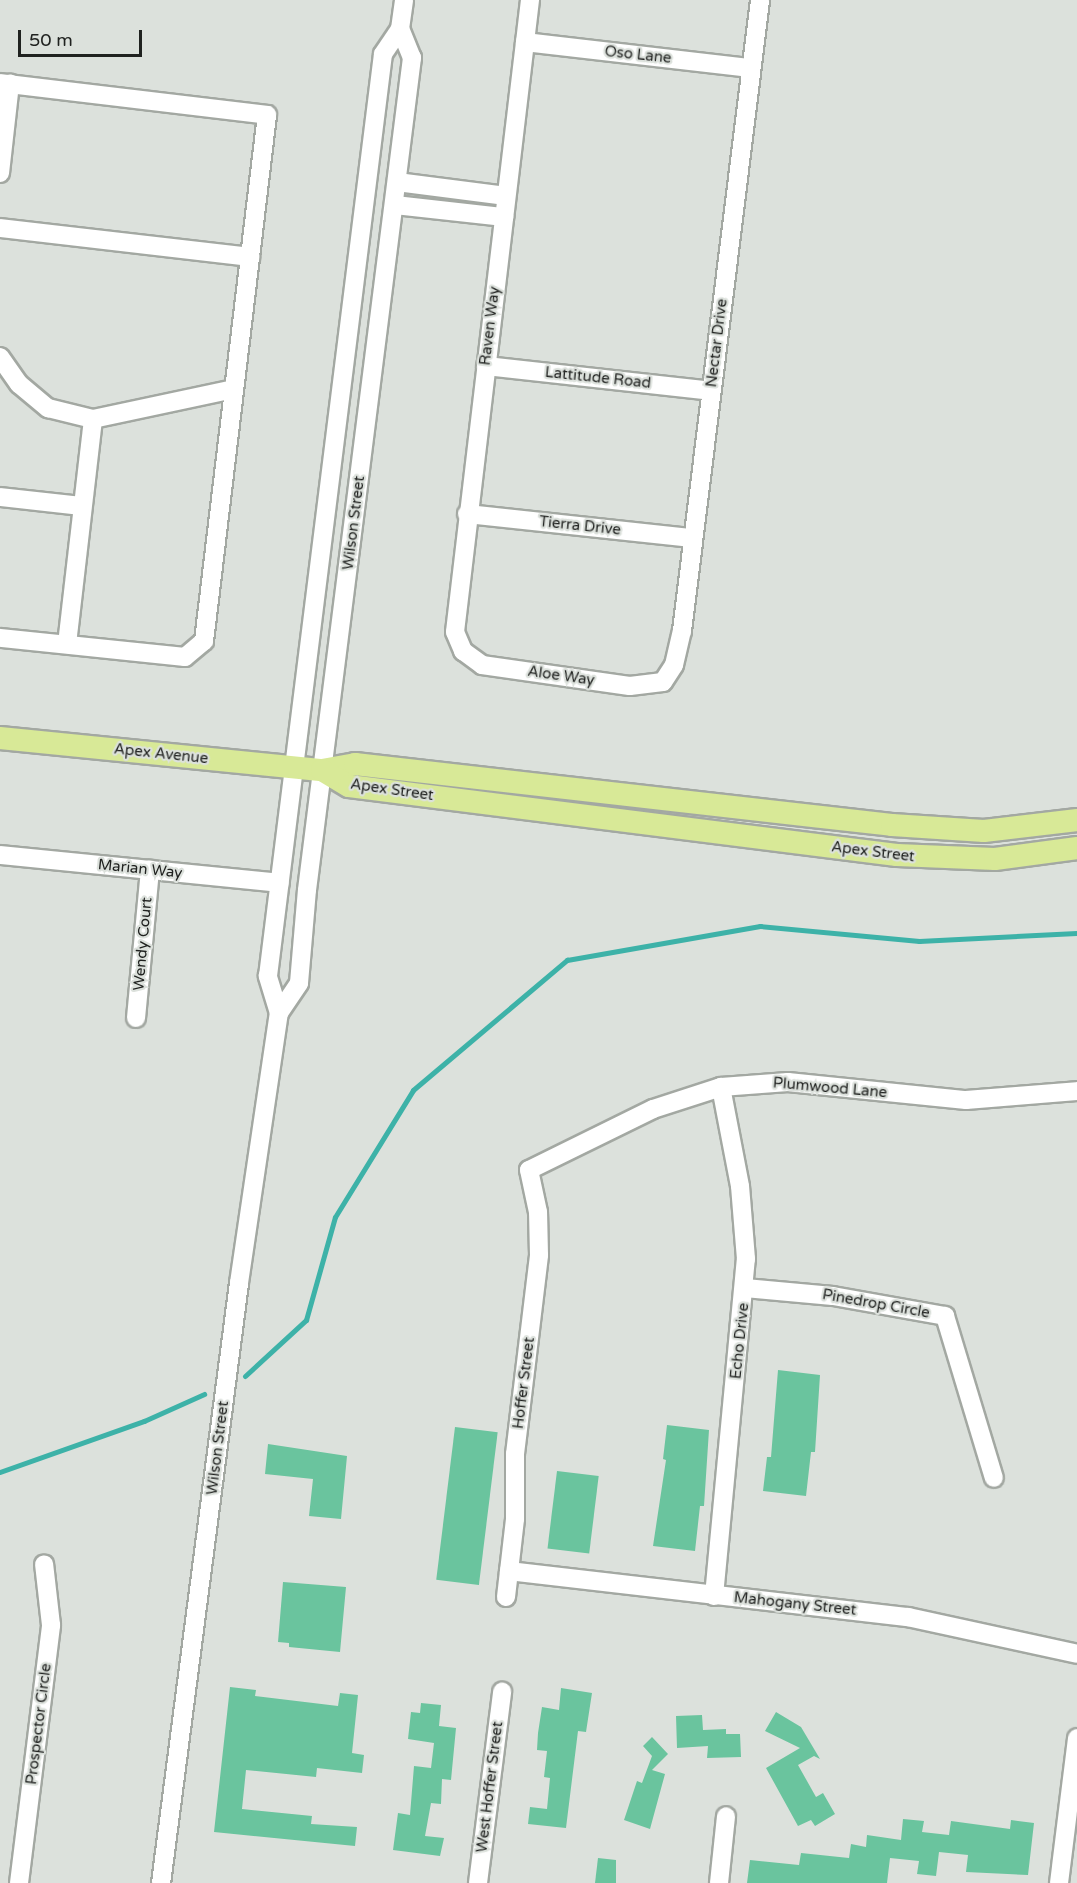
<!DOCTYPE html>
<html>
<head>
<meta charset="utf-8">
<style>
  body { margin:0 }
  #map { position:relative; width:1077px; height:1883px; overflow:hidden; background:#dce1dc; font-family:"Varela Round",sans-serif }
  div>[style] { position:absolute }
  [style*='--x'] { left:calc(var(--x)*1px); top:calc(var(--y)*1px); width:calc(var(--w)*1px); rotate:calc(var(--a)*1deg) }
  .stream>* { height:5px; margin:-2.5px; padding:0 2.5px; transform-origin:2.5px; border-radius:2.5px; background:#3db2a8 }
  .building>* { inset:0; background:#6ac49e; transform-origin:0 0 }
  .roads { filter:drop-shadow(2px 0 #a3a8a2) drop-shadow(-2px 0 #a3a8a2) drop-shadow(0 2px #a3a8a2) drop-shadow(0 -2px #a3a8a2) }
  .minor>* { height:18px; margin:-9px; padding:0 9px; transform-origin:9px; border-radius:9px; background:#fff }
  .major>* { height:22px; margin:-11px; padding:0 11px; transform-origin:11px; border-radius:11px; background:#d8e997 }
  span { translate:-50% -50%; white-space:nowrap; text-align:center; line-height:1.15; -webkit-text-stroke:4.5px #dce1dc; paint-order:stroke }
  .street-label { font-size:15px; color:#202220 }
  .scale { position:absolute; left:18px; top:30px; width:124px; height:27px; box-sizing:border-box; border:3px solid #202220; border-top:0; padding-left:8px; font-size:18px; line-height:21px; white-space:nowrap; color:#202220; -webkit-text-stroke:4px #dce1dc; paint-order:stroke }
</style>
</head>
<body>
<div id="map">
  <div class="stream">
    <div style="--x:245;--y:1376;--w:83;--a:-42.6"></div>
    <div style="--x:306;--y:1320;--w:107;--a:-74.3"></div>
    <div style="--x:335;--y:1217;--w:149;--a:-58.4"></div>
    <div style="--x:413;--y:1090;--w:202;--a:-40.2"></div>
    <div style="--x:567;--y:960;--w:196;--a:-10"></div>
    <div style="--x:760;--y:926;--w:160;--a:5.4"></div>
    <div style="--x:919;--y:941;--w:158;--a:-2.9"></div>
    <div style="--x:0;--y:1472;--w:153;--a:-19.5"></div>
    <div style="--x:144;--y:1421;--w:66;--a:-24.2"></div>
  </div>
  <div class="building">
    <div style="clip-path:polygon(778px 1370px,820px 1375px,815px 1452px,811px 1452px,806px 1496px,763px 1491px,767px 1457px,771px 1457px)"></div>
    <div style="clip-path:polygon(667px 1425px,709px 1430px,704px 1506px,700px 1506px,695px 1551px,653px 1546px,666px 1460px,663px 1459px)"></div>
    <div style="left:455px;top:1427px;width:43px;height:154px;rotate:7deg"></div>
    <div style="clip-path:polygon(268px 1444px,347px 1456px,341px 1519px,309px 1516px,313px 1479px,265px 1474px)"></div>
    <div style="left:557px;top:1471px;width:42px;height:78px;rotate:7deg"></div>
    <div style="clip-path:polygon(283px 1582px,346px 1587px,340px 1652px,289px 1647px,289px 1643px,278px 1642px)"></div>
    <div style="clip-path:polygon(230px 1687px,256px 1690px,255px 1696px,338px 1706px,340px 1693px,358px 1695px,352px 1753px,364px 1755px,362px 1773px,317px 1768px,316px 1777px,246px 1770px,242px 1809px,312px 1816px,311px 1824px,357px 1827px,355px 1846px,214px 1832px)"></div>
    <div style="clip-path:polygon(561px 1688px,592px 1693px,586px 1732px,578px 1731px,566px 1828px,528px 1824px,530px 1807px,547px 1809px,550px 1778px,544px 1777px,547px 1751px,537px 1750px,538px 1733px,542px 1707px,559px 1710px)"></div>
    <div style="clip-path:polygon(421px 1703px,441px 1705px,439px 1726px,456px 1728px,451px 1780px,442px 1779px,441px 1804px,431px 1803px,425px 1836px,444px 1838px,440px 1856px,393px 1850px,398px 1813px,410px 1815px,414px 1766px,431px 1768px,434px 1743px,408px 1739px,411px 1712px,420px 1713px)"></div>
    <div style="clip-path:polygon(776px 1712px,801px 1727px,820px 1759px,814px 1756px,798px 1765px,816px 1797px,823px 1793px,835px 1814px,815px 1826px,811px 1820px,798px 1826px,766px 1768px,800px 1748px,765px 1731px)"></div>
    <div style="clip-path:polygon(702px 1715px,703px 1730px,726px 1729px,726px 1734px,740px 1734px,741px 1757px,707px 1758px,708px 1746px,677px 1748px,676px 1716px)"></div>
    <div style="clip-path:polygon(652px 1737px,668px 1754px,652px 1770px,665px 1774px,650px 1829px,624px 1820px,637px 1781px,642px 1783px,652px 1756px,643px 1746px)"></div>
    <div style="clip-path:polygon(903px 1819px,924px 1821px,922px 1832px,949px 1835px,951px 1821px,1010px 1829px,1011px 1820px,1034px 1823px,1028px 1875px,966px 1872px,968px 1855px,939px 1852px,936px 1876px,917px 1874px,919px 1861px,890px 1858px,887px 1883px,747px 1883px,750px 1860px,799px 1865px,801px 1853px,849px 1858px,851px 1844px,866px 1847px,867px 1835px,901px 1840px)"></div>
    <div style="clip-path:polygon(598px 1858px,616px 1860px,616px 1883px,595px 1883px)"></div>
  </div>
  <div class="roads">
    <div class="minor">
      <div style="--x:530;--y:0;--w:636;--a:96.77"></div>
      <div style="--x:455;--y:632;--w:21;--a:67"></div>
      <div style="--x:463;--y:651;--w:24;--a:36"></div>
      <div style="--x:482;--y:665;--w:149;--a:8.1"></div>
      <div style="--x:630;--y:686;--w:33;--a:-7"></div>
      <div style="--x:663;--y:682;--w:20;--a:-57"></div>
      <div style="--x:674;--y:665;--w:35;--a:-77"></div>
      <div style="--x:682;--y:631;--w:636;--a:-82.95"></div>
      <div style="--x:525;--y:42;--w:227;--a:6.6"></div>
      <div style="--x:0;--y:83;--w:269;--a:6.8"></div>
      <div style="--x:267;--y:115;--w:530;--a:96.83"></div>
      <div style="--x:204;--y:641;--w:25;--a:140"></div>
      <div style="--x:185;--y:657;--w:186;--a:-174.1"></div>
      <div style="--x:0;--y:173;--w:90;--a:-83.6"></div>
      <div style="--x:397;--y:182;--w:110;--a:7.3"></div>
      <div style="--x:395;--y:205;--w:110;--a:6.3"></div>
      <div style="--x:0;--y:228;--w:252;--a:6.6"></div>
      <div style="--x:0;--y:357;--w:33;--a:55"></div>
      <div style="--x:19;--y:384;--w:38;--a:40"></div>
      <div style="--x:48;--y:408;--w:46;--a:13.7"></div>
      <div style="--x:93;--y:419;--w:144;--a:-12"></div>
      <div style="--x:486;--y:366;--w:226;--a:6.3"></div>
      <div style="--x:0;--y:497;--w:82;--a:6.3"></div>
      <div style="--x:467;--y:514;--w:227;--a:6.1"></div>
      <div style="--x:67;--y:644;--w:226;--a:-83.4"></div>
      <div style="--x:0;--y:855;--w:281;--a:5.7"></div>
      <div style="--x:279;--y:1013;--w:39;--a:-107"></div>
      <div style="--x:268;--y:976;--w:929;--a:-82.89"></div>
      <div style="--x:383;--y:54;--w:30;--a:-56"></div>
      <div style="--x:136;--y:1018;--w:149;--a:-84.6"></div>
      <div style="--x:745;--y:1288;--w:88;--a:5.2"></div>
      <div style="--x:833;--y:1296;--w:114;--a:10.1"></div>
      <div style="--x:945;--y:1316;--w:169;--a:73.2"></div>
      <div style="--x:509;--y:1571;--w:402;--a:6.6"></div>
      <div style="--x:908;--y:1617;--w:173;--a:12.3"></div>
      <div style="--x:714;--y:1596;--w:339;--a:-84.6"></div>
      <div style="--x:746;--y:1259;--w:73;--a:-94.7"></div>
      <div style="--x:740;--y:1186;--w:101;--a:-100.9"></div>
      <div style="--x:506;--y:1597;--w:79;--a:-83.4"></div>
      <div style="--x:515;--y:1519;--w:65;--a:-90"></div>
      <div style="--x:515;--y:1454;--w:200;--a:-83.1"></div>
      <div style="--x:539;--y:1255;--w:43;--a:-91.3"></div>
      <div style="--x:538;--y:1212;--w:43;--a:-102.1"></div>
      <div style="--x:529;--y:1170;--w:138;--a:-26.2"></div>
      <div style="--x:653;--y:1109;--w:71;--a:-17.9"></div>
      <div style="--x:721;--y:1087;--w:67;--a:-4.3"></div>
      <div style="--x:788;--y:1082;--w:179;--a:5.8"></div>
      <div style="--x:966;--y:1100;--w:111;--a:-4.6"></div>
      <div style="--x:19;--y:1883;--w:260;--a:-82.9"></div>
      <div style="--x:51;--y:1625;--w:61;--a:-96.5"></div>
      <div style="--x:161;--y:1883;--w:605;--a:-82.59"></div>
      <div style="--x:239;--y:1283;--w:273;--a:-81.6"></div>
      <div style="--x:279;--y:1013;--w:36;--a:-56"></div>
      <div style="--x:299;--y:983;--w:93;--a:-85.1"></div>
      <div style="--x:307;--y:890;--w:839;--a:-82.81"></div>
      <div style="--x:412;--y:58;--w:31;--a:-112"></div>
      <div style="--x:400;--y:29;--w:29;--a:-82"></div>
      <div style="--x:478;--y:1883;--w:193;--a:-82.8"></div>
      <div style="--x:719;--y:1883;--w:67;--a:-84"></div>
      <div style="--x:1059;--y:1883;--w:146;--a:-82.9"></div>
    </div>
    <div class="major">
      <div style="--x:0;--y:738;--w:324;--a:5.7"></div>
      <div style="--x:322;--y:770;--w:34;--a:-10"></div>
      <div style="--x:355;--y:764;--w:540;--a:6.48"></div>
      <div style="--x:892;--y:825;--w:92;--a:3.7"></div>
      <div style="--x:984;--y:831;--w:94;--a:-6.7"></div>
      <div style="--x:322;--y:770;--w:31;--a:31"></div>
      <div style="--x:349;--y:786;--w:552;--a:7.18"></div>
      <div style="--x:897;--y:855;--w:98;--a:2.3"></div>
      <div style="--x:995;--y:859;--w:83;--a:-7.6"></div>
    </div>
  </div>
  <div class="street-label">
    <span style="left:638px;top:55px;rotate:6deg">Oso Lane</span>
    <span style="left:490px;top:326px;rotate:-83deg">Raven Way</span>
    <span style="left:717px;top:343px;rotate:-83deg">Nectar Drive</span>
    <span style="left:598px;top:378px;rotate:6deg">Lattitude Road</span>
    <span style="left:354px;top:523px;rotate:-83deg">Wilson Street</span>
    <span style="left:580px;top:526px;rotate:6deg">Tierra Drive</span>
    <span style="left:561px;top:676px;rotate:8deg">Aloe Way</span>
    <span style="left:161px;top:754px;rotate:6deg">Apex Avenue</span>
    <span style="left:392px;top:790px;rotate:8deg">Apex Street</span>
    <span style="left:873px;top:852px;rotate:7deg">Apex Street</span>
    <span style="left:140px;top:869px;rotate:6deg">Marian Way</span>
    <span style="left:143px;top:944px;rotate:-85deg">Wendy Court</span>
    <span style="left:830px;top:1088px;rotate:5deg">Plumwood Lane</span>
    <span style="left:876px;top:1304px;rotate:10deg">Pinedrop Circle</span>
    <span style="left:740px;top:1341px;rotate:-84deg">Echo Drive</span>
    <span style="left:524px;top:1383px;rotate:-83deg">Hoffer Street</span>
    <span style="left:218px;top:1448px;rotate:-83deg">Wilson Street</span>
    <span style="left:795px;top:1604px;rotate:6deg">Mahogany Street</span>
    <span style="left:39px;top:1724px;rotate:-83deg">Prospector Circle</span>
    <span style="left:490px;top:1787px;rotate:-83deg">West Hoffer Street</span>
  </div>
  <div class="scale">50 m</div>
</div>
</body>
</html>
